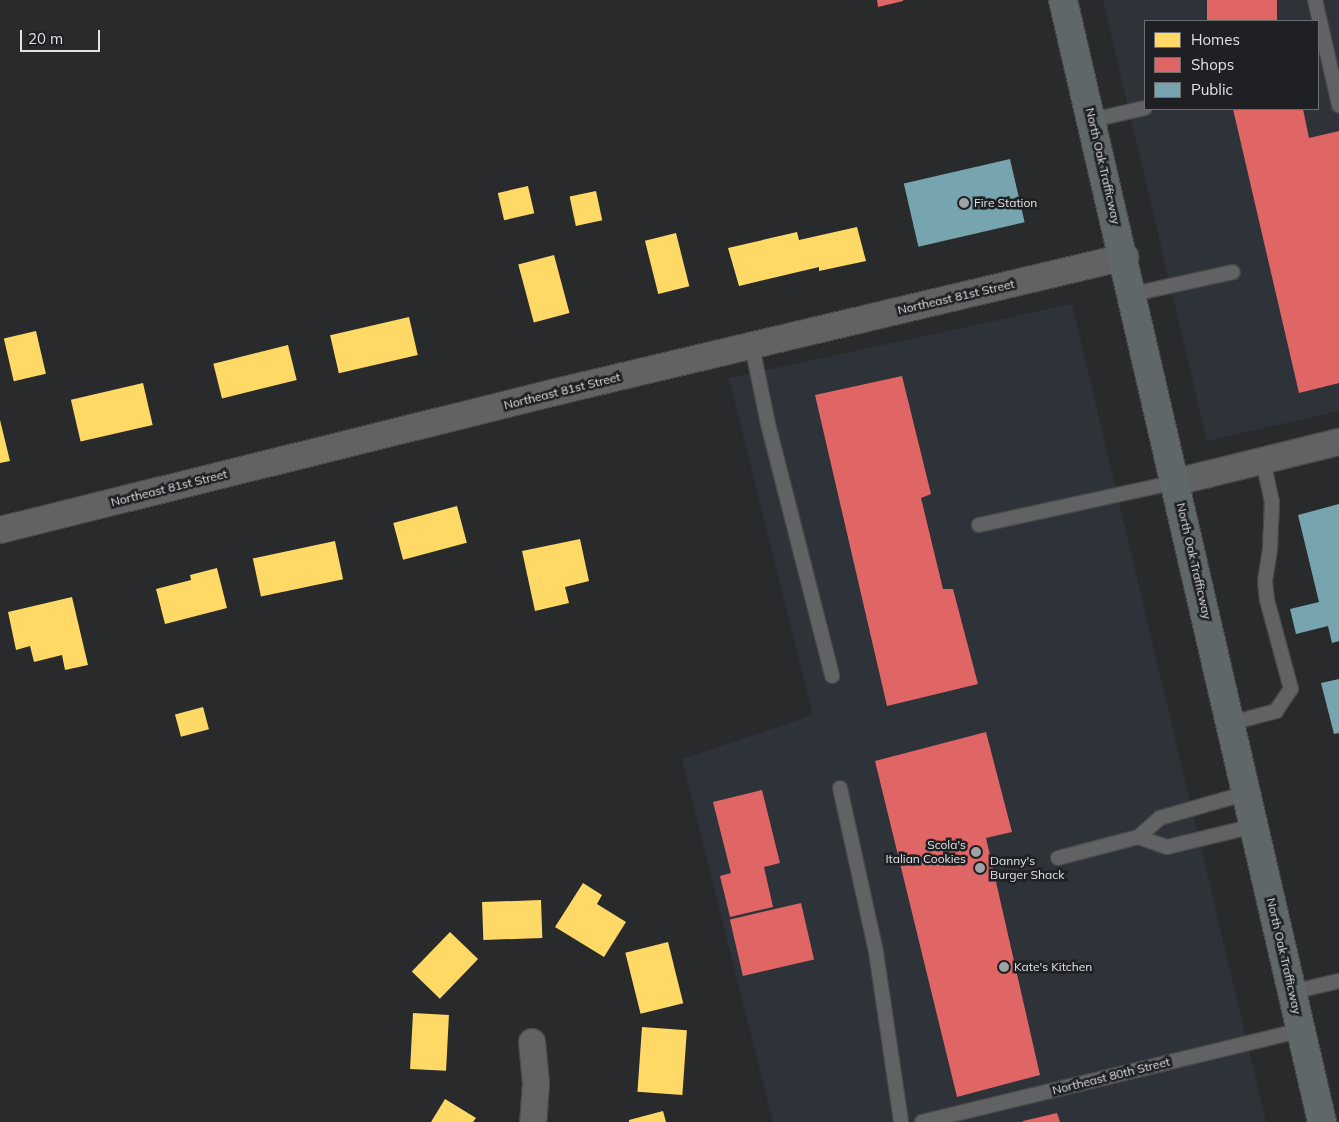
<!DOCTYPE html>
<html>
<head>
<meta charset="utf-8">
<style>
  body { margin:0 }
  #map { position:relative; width:1339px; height:1122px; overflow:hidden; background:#292a2c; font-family:Mulish,sans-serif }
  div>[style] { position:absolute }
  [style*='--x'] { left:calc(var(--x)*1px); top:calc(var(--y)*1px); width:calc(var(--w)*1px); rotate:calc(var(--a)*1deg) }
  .built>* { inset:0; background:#2e3239 }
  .homes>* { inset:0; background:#ffd966; transform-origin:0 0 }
  .shops>* { inset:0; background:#e06666; transform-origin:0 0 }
  .public>* { inset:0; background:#76a5af; transform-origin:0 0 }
  .roads { filter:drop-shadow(1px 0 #48484a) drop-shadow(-1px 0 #48484a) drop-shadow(0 1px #48484a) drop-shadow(0 -1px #48484a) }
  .service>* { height:14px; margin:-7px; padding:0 7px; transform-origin:7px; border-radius:7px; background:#616264 }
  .minor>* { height:26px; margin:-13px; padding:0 13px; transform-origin:13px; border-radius:13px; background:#616264 }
  .secondary>* { height:28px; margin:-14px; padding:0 14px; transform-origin:14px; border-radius:14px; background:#606769 }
  .dots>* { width:14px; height:14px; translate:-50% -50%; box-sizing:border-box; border:2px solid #1e2023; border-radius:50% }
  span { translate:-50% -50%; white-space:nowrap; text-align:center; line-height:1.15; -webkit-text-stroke:5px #1e2023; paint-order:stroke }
  .street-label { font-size:12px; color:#e0e2e4 }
  .poi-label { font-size:12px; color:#e0e2e4 }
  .left { translate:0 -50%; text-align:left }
  .right { translate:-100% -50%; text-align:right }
  .legend { position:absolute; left:1144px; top:20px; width:175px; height:90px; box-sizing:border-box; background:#1e2023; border:1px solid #6c6e70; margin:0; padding:6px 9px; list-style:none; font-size:15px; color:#e0e2e4 }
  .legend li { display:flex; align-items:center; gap:10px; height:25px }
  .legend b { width:25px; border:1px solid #6c6e70 }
  .scale { position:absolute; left:20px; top:30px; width:80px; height:22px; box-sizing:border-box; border:2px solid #e0e2e4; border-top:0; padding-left:6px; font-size:15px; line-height:18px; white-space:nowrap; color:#e0e2e4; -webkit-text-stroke:4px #1e2023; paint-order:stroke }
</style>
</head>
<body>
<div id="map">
  <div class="built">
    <div style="clip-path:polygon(evenodd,1103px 0,1339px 0,1339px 411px,1207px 441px,1103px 0,1145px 21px,1318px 21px,1318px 109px,1145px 109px,1145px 21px)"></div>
    <div style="clip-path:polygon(1072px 304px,1266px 1122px,773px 1122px,682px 759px,813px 715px,729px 378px)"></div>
  </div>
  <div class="homes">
    <div style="left:528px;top:186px;width:28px;height:31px;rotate:77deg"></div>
    <div style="left:596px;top:191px;width:30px;height:27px;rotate:78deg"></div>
    <div style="clip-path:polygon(857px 227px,866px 261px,819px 271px,819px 267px,739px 286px,728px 248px,797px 232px,799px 240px)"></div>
    <div style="left:676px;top:233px;width:55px;height:32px;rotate:76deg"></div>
    <div style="left:554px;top:255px;width:60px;height:37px;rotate:75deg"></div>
    <div style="left:409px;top:317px;width:39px;height:81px;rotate:77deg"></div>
    <div style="left:36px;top:331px;width:44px;height:33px;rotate:77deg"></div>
    <div style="left:288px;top:345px;width:36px;height:77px;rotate:76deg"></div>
    <div style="left:143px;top:383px;width:43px;height:74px;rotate:77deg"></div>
    <div style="clip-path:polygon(0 420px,10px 461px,0 463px)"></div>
    <div style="left:457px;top:506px;width:38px;height:66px;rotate:75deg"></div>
    <div style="clip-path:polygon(580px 539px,589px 581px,565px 587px,569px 603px,535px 611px,522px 551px)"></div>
    <div style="left:335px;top:541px;width:39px;height:84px;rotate:78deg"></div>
    <div style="clip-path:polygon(217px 568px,227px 608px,165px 624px,156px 589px,191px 580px,190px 575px)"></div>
    <div style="clip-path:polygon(72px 597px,88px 665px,65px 670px,62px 655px,34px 662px,30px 646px,16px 650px,8px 612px)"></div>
    <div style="left:203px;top:707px;width:23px;height:29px;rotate:75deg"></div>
    <div style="clip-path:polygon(583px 883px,602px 895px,597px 904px,626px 922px,604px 957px,555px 927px)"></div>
    <div style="left:541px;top:900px;width:38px;height:59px;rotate:88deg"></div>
    <div style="left:450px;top:932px;width:39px;height:55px;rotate:44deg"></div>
    <div style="left:668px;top:942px;width:63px;height:44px;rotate:76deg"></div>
    <div style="left:413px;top:1013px;width:36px;height:56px;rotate:3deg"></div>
    <div style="left:642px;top:1027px;width:45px;height:65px;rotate:4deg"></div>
    <div style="clip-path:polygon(445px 1099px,476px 1118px,473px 1122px,431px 1122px)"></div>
    <div style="clip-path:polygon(663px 1111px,666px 1122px,629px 1122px,629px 1120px)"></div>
  </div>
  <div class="shops">
    <div style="clip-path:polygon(877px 0,903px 0,903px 1px,878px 7px)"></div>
    <div style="left:1207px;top:0;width:70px;height:22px"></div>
    <div style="clip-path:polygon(1233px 109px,1303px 109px,1309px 138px,1339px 131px,1339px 383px,1299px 393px)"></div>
    <div style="clip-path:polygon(902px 376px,931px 494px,921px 498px,943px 589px,953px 589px,978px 684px,887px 706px,815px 395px)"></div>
    <div style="clip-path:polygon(986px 732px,1012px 832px,986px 838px,1040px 1075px,957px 1097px,875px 761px)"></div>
    <div style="clip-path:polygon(762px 790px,780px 863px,764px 867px,773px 907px,730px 917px,720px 876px,731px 873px,713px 802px)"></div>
    <div style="left:801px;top:903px;width:58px;height:73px;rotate:77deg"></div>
    <div style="clip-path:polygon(1057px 1113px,1060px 1122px,1023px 1122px,1023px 1121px)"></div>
  </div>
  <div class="public">
    <div style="left:1010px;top:159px;width:65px;height:109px;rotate:77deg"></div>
    <div style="clip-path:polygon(1339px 504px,1339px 641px,1332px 643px,1328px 626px,1296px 634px,1290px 609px,1319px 602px,1298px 515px)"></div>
    <div style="clip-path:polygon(1339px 679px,1339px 733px,1334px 734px,1321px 683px)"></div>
  </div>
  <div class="roads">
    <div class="service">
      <div style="--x:1315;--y:0;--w:108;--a:77.1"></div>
      <div style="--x:1092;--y:120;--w:54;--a:-12.8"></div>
      <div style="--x:1133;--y:294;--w:102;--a:-12.4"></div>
      <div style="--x:752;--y:346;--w:80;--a:78.4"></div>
      <div style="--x:768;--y:424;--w:260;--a:75.7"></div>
      <div style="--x:979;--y:525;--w:202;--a:-12.3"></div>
      <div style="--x:1231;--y:723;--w:47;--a:-14.9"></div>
      <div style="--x:1276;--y:711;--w:27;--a:-56"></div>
      <div style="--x:1291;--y:689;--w:92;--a:-105.1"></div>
      <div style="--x:1267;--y:600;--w:19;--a:-96"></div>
      <div style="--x:1265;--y:581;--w:32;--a:-81"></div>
      <div style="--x:1270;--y:549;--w:47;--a:-87.6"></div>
      <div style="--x:1272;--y:502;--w:42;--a:-102.4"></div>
      <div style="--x:840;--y:788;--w:168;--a:77.6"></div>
      <div style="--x:876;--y:952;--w:172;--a:81.6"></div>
      <div style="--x:1247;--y:793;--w:91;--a:164"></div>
      <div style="--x:1160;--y:818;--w:29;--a:139"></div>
      <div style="--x:1138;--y:837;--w:31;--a:19"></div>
      <div style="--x:1167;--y:847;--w:89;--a:-13.6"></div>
      <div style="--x:1058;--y:858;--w:83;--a:-14.7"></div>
      <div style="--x:1292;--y:992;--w:48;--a:-13.2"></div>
      <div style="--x:922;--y:1122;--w:390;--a:-13.6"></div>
    </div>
    <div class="minor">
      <div style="--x:1176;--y:482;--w:168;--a:-13.8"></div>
      <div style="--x:0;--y:530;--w:581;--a:-13.94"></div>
      <div style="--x:564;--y:390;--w:577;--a:-13.34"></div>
      <div style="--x:532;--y:1042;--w:41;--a:84.4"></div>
      <div style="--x:536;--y:1083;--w:39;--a:94"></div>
    </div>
    <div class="secondary">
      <div style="--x:1063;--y:0;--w:1152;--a:77"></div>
    </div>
  </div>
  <div class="dots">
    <div style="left:964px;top:203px;background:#a0a2a4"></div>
    <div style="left:976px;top:852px;background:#a0a2a4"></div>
    <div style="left:980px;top:868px;background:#a0a2a4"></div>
    <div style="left:1004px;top:967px;background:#a0a2a4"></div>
  </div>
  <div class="street-label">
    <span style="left:1103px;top:166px;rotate:77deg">North Oak Trafficway</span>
    <span style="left:956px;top:297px;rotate:-13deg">Northeast 81st Street</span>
    <span style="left:562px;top:391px;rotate:-14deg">Northeast 81st Street</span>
    <span style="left:169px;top:488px;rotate:-14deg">Northeast 81st Street</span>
    <span style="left:1194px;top:561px;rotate:77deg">North Oak Trafficway</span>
    <span style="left:1284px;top:956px;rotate:77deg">North Oak Trafficway</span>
    <span style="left:1111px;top:1076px;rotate:-14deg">Northeast 80th Street</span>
  </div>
  <div class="poi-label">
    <span class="left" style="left:974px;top:203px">Fire Station</span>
    <span class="right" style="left:966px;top:852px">Scola's<br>Italian Cookies</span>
    <span class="left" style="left:990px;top:868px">Danny's<br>Burger Shack</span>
    <span class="left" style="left:1014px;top:967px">Kate's Kitchen</span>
  </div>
  <ul class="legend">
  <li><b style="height:14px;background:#ffd966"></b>Homes</li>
  <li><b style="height:14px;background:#e06666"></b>Shops</li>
  <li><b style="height:14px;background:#76a5af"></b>Public</li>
  </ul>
  <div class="scale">20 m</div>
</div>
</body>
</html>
